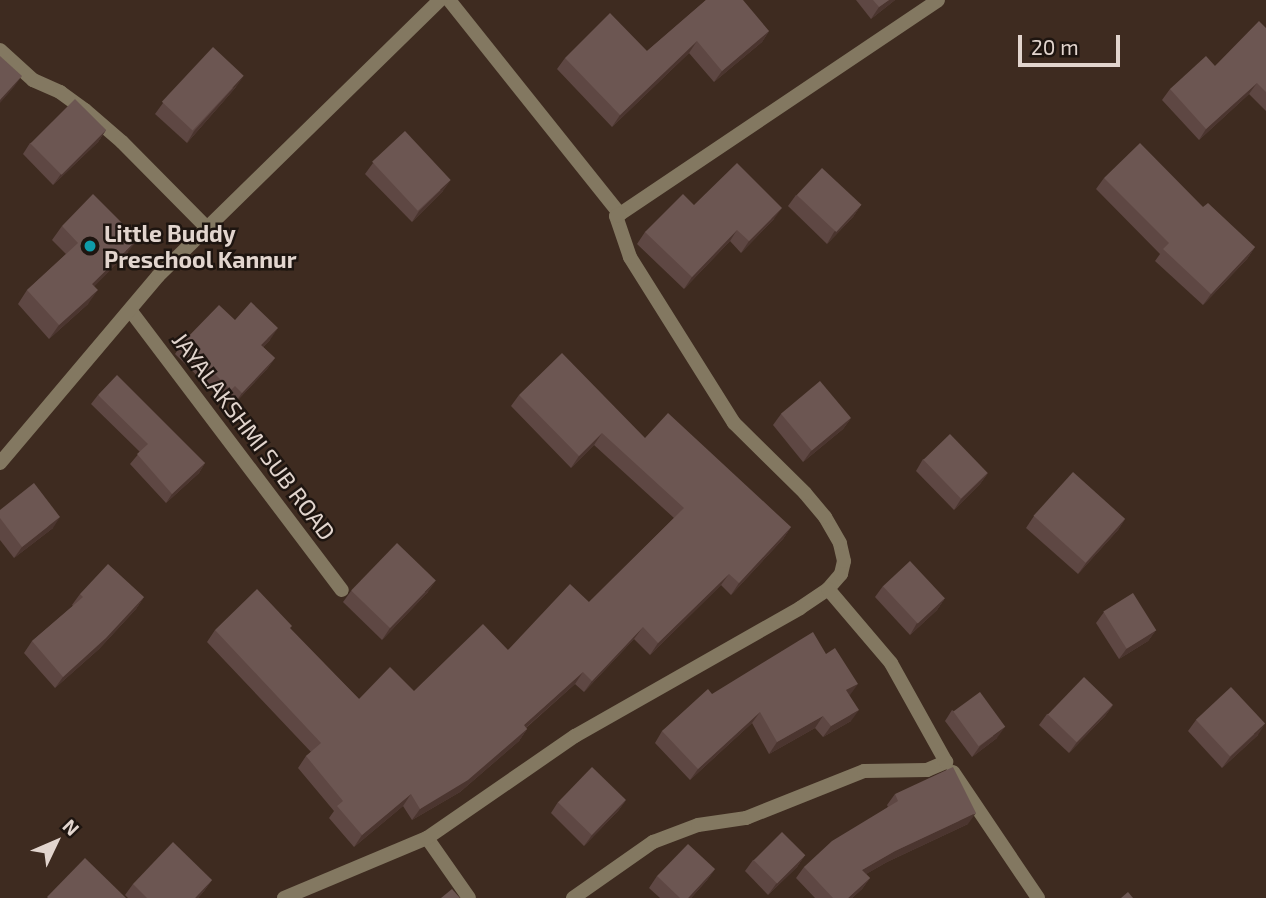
<!DOCTYPE html>
<html>
<head>
<meta charset="utf-8">
<style>
  body { margin:0 }
  #map { position:relative; width:1266px; height:898px; overflow:hidden; background:#3e2b20; font-family:"Exo 2",sans-serif }
  div>[style] { position:absolute }
  [style*='--x'] { left:calc(var(--x)*1px); top:calc(var(--y)*1px); width:calc(var(--w)*1px); rotate:calc(var(--a)*1deg) }
  .minor>* { height:14px; margin:-7px; padding:0 7px; transform-origin:7px; border-radius:7px; background:#837861 }
  .wall>* { inset:0; background:#5e4743 }
  .shaded-wall>* { inset:0; background:#4b352f }
  .building>* { inset:0; background:#6c5652; transform-origin:0 0 }
  .dots>* { width:19px; height:19px; translate:-50% -50%; box-sizing:border-box; border:4px solid #1e1510; border-radius:50% }
  span { translate:-50% -50%; white-space:nowrap; text-align:center; line-height:1.15; -webkit-text-stroke:5px #1e1510; paint-order:stroke }
  .poi-label { font-size:23px; color:#e2d5ce; font-weight:700 }
  .left { translate:0 -50%; text-align:left }
  .street-label { font-size:23px; color:#e2d5ce }
  .north { position:absolute; left:21px; top:807px; width:70px; height:70px; -webkit-text-stroke:5px #1e1510; paint-order:stroke; rotate:46deg; font-size:19px; font-weight:700; line-height:28px; text-align:center; color:#e2d5ce }
  .north::after { content:''; display:block; margin:auto; width:24px; height:32px; background:#e2d5ce; clip-path:polygon(50% 0,100% 100%,50% 72%,0 100%) }
  .scale { position:absolute; left:1018px; top:35px; width:102px; height:32px; box-sizing:border-box; border:4px solid #e2d5ce; border-top:0; padding-left:9px; font-size:21px; line-height:24px; white-space:nowrap; color:#e2d5ce; -webkit-text-stroke:5px #1e1510; paint-order:stroke }
</style>
</head>
<body>
<div id="map">
  <div class="minor">
    <div style="--x:449;--y:0;--w:274;--a:51.4"></div>
    <div style="--x:620;--y:214;--w:383;--a:-33.9"></div>
    <div style="--x:0;--y:50;--w:45;--a:42.3"></div>
    <div style="--x:33;--y:80;--w:30;--a:24"></div>
    <div style="--x:60;--y:92;--w:31;--a:36"></div>
    <div style="--x:85;--y:110;--w:49;--a:40.9"></div>
    <div style="--x:122;--y:142;--w:121;--a:45.3"></div>
    <div style="--x:130;--y:310;--w:351;--a:52.9"></div>
    <div style="--x:0;--y:463;--w:245;--a:-49.8"></div>
    <div style="--x:158;--y:276;--w:395;--a:-44.4"></div>
    <div style="--x:953;--y:772;--w:152;--a:56"></div>
    <div style="--x:427;--y:838;--w:73;--a:55"></div>
    <div style="--x:284;--y:898;--w:155;--a:-22.8"></div>
    <div style="--x:427;--y:838;--w:180;--a:-34.6"></div>
    <div style="--x:575;--y:736;--w:259;--a:-29.6"></div>
    <div style="--x:800;--y:608;--w:34;--a:-34"></div>
    <div style="--x:828;--y:589;--w:20;--a:-49"></div>
    <div style="--x:841;--y:574;--w:13;--a:-77"></div>
    <div style="--x:844;--y:561;--w:18;--a:-103"></div>
    <div style="--x:840;--y:543;--w:30;--a:-120"></div>
    <div style="--x:825;--y:517;--w:31;--a:-130"></div>
    <div style="--x:805;--y:493;--w:100;--a:-135.4"></div>
    <div style="--x:734;--y:423;--w:196;--a:-122.1"></div>
    <div style="--x:630;--y:257;--w:43;--a:-108.9"></div>
    <div style="--x:616;--y:216;--w:4;--a:-27"></div>
    <div style="--x:573;--y:898;--w:98;--a:-35"></div>
    <div style="--x:653;--y:842;--w:48;--a:-20.7"></div>
    <div style="--x:698;--y:825;--w:49;--a:-8.3"></div>
    <div style="--x:746;--y:818;--w:127;--a:-21.7"></div>
    <div style="--x:864;--y:771;--w:63;--a:-0.9"></div>
    <div style="--x:927;--y:770;--w:21;--a:-23"></div>
    <div style="--x:946;--y:762;--w:113;--a:-119.1"></div>
    <div style="--x:891;--y:663;--w:97;--a:-130.4"></div>
  </div>
  <div class="wall">
    <div style="clip-path:polygon(706px 0,769px 31px,762px 42px,714px 82px,689px 53px,612px 127px,557px 69px,565px 58px,647px 51px)"></div>
    <div style="clip-path:polygon(856px 0,895px 0,871px 19px)"></div>
    <div style="clip-path:polygon(1266px 28px,1266px 111px,1249px 94px,1199px 140px,1162px 100px,1170px 89px,1215px 66px)"></div>
    <div style="clip-path:polygon(236px 87px,187px 143px,155px 114px,163px 103px)"></div>
    <div style="clip-path:polygon(106px 130px,98px 142px,53px 185px,23px 154px,30px 143px)"></div>
    <div style="clip-path:polygon(373px 163px,443px 191px,412px 222px,365px 174px)"></div>
    <div style="clip-path:polygon(1104px 178px,1203px 207px,1255px 247px,1247px 259px,1203px 305px,1155px 261px,1160px 254px,1096px 189px)"></div>
    <div style="clip-path:polygon(796px 195px,861px 205px,853px 217px,827px 244px,788px 206px)"></div>
    <div style="clip-path:polygon(694px 205px,774px 219px,741px 253px,730px 241px,684px 289px,637px 244px,645px 232px)"></div>
    <div style="clip-path:polygon(62px 226px,128px 252px,94px 286px,88px 304px,49px 339px,18px 304px,27px 290px,66px 254px,52px 240px)"></div>
    <div style="clip-path:polygon(235px 320px,270px 340px,263px 347px,275px 358px,267px 369px,234px 404px,227px 397px,223px 401px,175px 354px,183px 342px)"></div>
    <div style="clip-path:polygon(98px 395px,205px 463px,199px 473px,166px 503px,130px 464px,140px 452px,91px 404px)"></div>
    <div style="clip-path:polygon(519px 395px,645px 438px,791px 527px,783px 539px,731px 595px,721px 585px,650px 655px,634px 639px,584px 692px,575px 684px,526px 728px,527px 729px,519px 741px,460px 792px,412px 820px,403px 806px,354px 847px,329px 818px,334px 811px,298px 768px,306px 756px,311px 752px,207px 642px,215px 630px,290px 629px,359px 699px,414px 691px,508px 650px,589px 602px,674px 518px,594px 445px,571px 468px,511px 406px)"></div>
    <div style="clip-path:polygon(781px 414px,851px 418px,843px 429px,803px 462px,773px 425px)"></div>
    <div style="clip-path:polygon(923px 459px,988px 473px,980px 484px,954px 510px,916px 471px)"></div>
    <div style="clip-path:polygon(0 510px,53px 528px,14px 558px,0 540px)"></div>
    <div style="clip-path:polygon(1034px 516px,1125px 519px,1118px 530px,1078px 574px,1026px 528px)"></div>
    <div style="clip-path:polygon(883px 586px,945px 598px,937px 610px,910px 635px,875px 597px)"></div>
    <div style="clip-path:polygon(351px 591px,428px 592px,382px 640px,343px 602px)"></div>
    <div style="clip-path:polygon(80px 594px,144px 597px,136px 609px,99px 649px,55px 688px,24px 653px,32px 641px,73px 606px,72px 605px)"></div>
    <div style="clip-path:polygon(1104px 612px,1156px 630px,1148px 641px,1119px 659px,1096px 623px)"></div>
    <div style="clip-path:polygon(712px 694px,849px 696px,851px 721px,823px 737px,815px 728px,769px 754px,752px 723px,690px 780px,655px 743px,662px 731px)"></div>
    <div style="clip-path:polygon(1113px 705px,1105px 716px,1069px 753px,1039px 725px,1047px 714px)"></div>
    <div style="clip-path:polygon(952px 710px,997px 738px,972px 757px,945px 721px)"></div>
    <div style="clip-path:polygon(1196px 720px,1258px 735px,1222px 768px,1188px 731px)"></div>
    <div style="clip-path:polygon(895px 794px,968px 824px,887px 862px,866px 874px,870px 878px,862px 889px,852px 898px,815px 898px,796px 878px,804px 867px,888px 807px,887px 805px)"></div>
    <div style="clip-path:polygon(626px 800px,618px 811px,584px 846px,551px 813px,558px 802px)"></div>
    <div style="clip-path:polygon(805px 855px,797px 867px,768px 895px,745px 871px,753px 860px)"></div>
    <div style="clip-path:polygon(715px 869px,707px 880px,691px 898px,660px 898px,649px 888px,657px 876px)"></div>
    <div style="clip-path:polygon(212px 880px,204px 891px,198px 898px,128px 898px,125px 895px,133px 884px)"></div>
  </div>
  <div class="shaded-wall">
    <div style="clip-path:polygon(889px 0,895px 0,871px 19px,879px 7px)"></div>
    <div style="clip-path:polygon(769px 31px,762px 42px,714px 82px,722px 71px)"></div>
    <div style="clip-path:polygon(697px 41px,689px 53px,612px 127px,620px 115px)"></div>
    <div style="clip-path:polygon(22px 76px,14px 87px,0 103px,0 100px)"></div>
    <div style="clip-path:polygon(244px 76px,236px 87px,187px 143px,194px 131px)"></div>
    <div style="clip-path:polygon(1257px 83px,1249px 94px,1199px 140px,1206px 129px)"></div>
    <div style="clip-path:polygon(106px 130px,98px 142px,53px 185px,61px 174px)"></div>
    <div style="clip-path:polygon(451px 180px,443px 191px,412px 222px,419px 211px)"></div>
    <div style="clip-path:polygon(861px 205px,853px 217px,827px 244px,834px 232px)"></div>
    <div style="clip-path:polygon(782px 208px,774px 219px,741px 253px,749px 241px)"></div>
    <div style="clip-path:polygon(737px 230px,730px 241px,684px 289px,692px 277px)"></div>
    <div style="clip-path:polygon(138px 239px,128px 252px,83px 298px,92px 284px)"></div>
    <div style="clip-path:polygon(1255px 247px,1247px 259px,1203px 305px,1211px 294px)"></div>
    <div style="clip-path:polygon(98px 290px,88px 304px,49px 339px,59px 325px)"></div>
    <div style="clip-path:polygon(278px 328px,270px 340px,254px 356px,261px 345px)"></div>
    <div style="clip-path:polygon(275px 358px,267px 369px,234px 404px,242px 393px)"></div>
    <div style="clip-path:polygon(851px 418px,843px 429px,803px 462px,811px 451px)"></div>
    <div style="clip-path:polygon(602px 433px,594px 445px,571px 468px,579px 456px)"></div>
    <div style="clip-path:polygon(205px 463px,199px 473px,166px 503px,172px 494px)"></div>
    <div style="clip-path:polygon(988px 473px,980px 484px,954px 510px,961px 499px)"></div>
    <div style="clip-path:polygon(60px 517px,53px 528px,14px 558px,22px 547px)"></div>
    <div style="clip-path:polygon(1125px 519px,1118px 530px,1078px 574px,1086px 563px)"></div>
    <div style="clip-path:polygon(791px 527px,783px 539px,731px 595px,739px 583px)"></div>
    <div style="clip-path:polygon(729px 574px,721px 585px,650px 655px,658px 643px)"></div>
    <div style="clip-path:polygon(436px 581px,428px 592px,382px 640px,390px 628px)"></div>
    <div style="clip-path:polygon(144px 597px,136px 609px,99px 649px,55px 688px,63px 677px)"></div>
    <div style="clip-path:polygon(945px 598px,937px 610px,910px 635px,917px 623px)"></div>
    <div style="clip-path:polygon(643px 627px,634px 639px,584px 692px,592px 681px)"></div>
    <div style="clip-path:polygon(1156px 630px,1148px 641px,1119px 659px,1127px 648px)"></div>
    <div style="clip-path:polygon(583px 672px,575px 684px,515px 737px,524px 725px)"></div>
    <div style="clip-path:polygon(858px 684px,850px 695px,838px 702px,846px 690px)"></div>
    <div style="clip-path:polygon(1113px 705px,1105px 716px,1069px 753px,1077px 742px)"></div>
    <div style="clip-path:polygon(859px 710px,851px 721px,823px 737px,831px 726px)"></div>
    <div style="clip-path:polygon(760px 712px,752px 723px,690px 780px,698px 769px)"></div>
    <div style="clip-path:polygon(823px 716px,815px 728px,769px 754px,777px 742px)"></div>
    <div style="clip-path:polygon(1265px 724px,1258px 735px,1222px 768px,1230px 757px)"></div>
    <div style="clip-path:polygon(1005px 727px,997px 738px,972px 757px,980px 746px)"></div>
    <div style="clip-path:polygon(527px 729px,519px 741px,460px 792px,412px 820px,420px 809px)"></div>
    <div style="clip-path:polygon(411px 794px,403px 806px,354px 847px,362px 835px)"></div>
    <div style="clip-path:polygon(626px 800px,618px 811px,584px 846px,592px 835px)"></div>
    <div style="clip-path:polygon(976px 813px,968px 824px,887px 862px,854px 881px,862px 870px,895px 851px)"></div>
    <div style="clip-path:polygon(805px 855px,797px 867px,768px 895px,776px 884px)"></div>
    <div style="clip-path:polygon(715px 869px,707px 880px,691px 898px,688px 898px)"></div>
    <div style="clip-path:polygon(870px 878px,862px 889px,852px 898px,848px 898px)"></div>
    <div style="clip-path:polygon(212px 880px,204px 891px,198px 898px,195px 898px)"></div>
  </div>
  <div class="building">
    <div style="clip-path:polygon(706px 0,743px 0,769px 31px,722px 71px,697px 41px,620px 115px,565px 58px,610px 13px,647px 51px)"></div>
    <div style="clip-path:polygon(873px 0,889px 0,879px 7px)"></div>
    <div style="clip-path:polygon(1259px 21px,1266px 28px,1266px 92px,1257px 83px,1206px 129px,1170px 89px,1206px 56px,1215px 66px)"></div>
    <div style="left:213px;top:47px;width:42px;height:75px;rotate:43deg"></div>
    <div style="clip-path:polygon(0 56px,22px 76px,0 100px)"></div>
    <div style="left:75px;top:99px;width:44px;height:63px;rotate:45deg"></div>
    <div style="left:405px;top:131px;width:67px;height:45px;rotate:47deg"></div>
    <div style="clip-path:polygon(1140px 143px,1203px 207px,1208px 203px,1255px 247px,1211px 294px,1163px 249px,1169px 243px,1104px 178px)"></div>
    <div style="clip-path:polygon(737px 163px,782px 208px,749px 241px,737px 230px,692px 277px,645px 232px,683px 194px,694px 205px)"></div>
    <div style="left:822px;top:168px;width:54px;height:37px;rotate:43deg"></div>
    <div style="clip-path:polygon(93px 194px,138px 239px,92px 284px,98px 290px,59px 325px,27px 290px,78px 243px,62px 226px)"></div>
    <div style="clip-path:polygon(251px 302px,278px 328px,261px 345px,275px 358px,242px 393px,235px 386px,231px 390px,183px 342px,219px 305px,235px 320px)"></div>
    <div style="clip-path:polygon(562px 353px,645px 438px,668px 413px,791px 527px,739px 583px,729px 574px,658px 643px,643px 627px,592px 681px,583px 672px,524px 725px,527px 729px,468px 780px,420px 809px,411px 794px,362px 835px,337px 806px,343px 801px,306px 756px,321px 743px,215px 630px,257px 589px,292px 626px,290px 628px,359px 699px,390px 667px,414px 691px,483px 624px,508px 650px,570px 584px,589px 602px,684px 508px,602px 433px,579px 456px,519px 395px)"></div>
    <div style="clip-path:polygon(117px 375px,205px 463px,172px 494px,137px 454px,148px 444px,98px 395px)"></div>
    <div style="left:820px;top:381px;width:48px;height:51px;rotate:50deg"></div>
    <div style="left:950px;top:434px;width:54px;height:37px;rotate:46deg"></div>
    <div style="left:1073px;top:472px;width:70px;height:59px;rotate:42deg"></div>
    <div style="clip-path:polygon(34px 483px,60px 517px,22px 547px,0 518px,0 510px)"></div>
    <div style="left:397px;top:543px;width:54px;height:66px;rotate:44deg"></div>
    <div style="left:910px;top:561px;width:51px;height:37px;rotate:47deg"></div>
    <div style="clip-path:polygon(108px 564px,144px 597px,106px 638px,63px 677px,32px 641px,83px 597px,80px 594px)"></div>
    <div style="left:1133px;top:593px;width:44px;height:35px;rotate:58deg"></div>
    <div style="clip-path:polygon(813px 632px,826px 654px,835px 648px,858px 684px,846px 690px,859px 710px,831px 726px,823px 716px,777px 742px,760px 712px,698px 769px,662px 731px,708px 689px,712px 694px)"></div>
    <div style="left:1084px;top:677px;width:40px;height:52px;rotate:44deg"></div>
    <div style="left:1231px;top:687px;width:50px;height:48px;rotate:47deg"></div>
    <div style="left:980px;top:692px;width:43px;height:33px;rotate:54deg"></div>
    <div style="left:592px;top:767px;width:47px;height:49px;rotate:44deg"></div>
    <div style="clip-path:polygon(953px 767px,976px 813px,895px 851px,862px 870px,870px 878px,848px 898px,833px 898px,804px 867px,832px 841px,898px 801px,895px 794px)"></div>
    <div style="left:782px;top:832px;width:33px;height:40px;rotate:45deg"></div>
    <div style="clip-path:polygon(173px 842px,212px 880px,195px 898px,147px 898px,133px 884px)"></div>
    <div style="clip-path:polygon(688px 844px,715px 869px,688px 898px,680px 898px,657px 876px)"></div>
    <div style="clip-path:polygon(85px 858px,126px 898px,48px 898px,47px 897px)"></div>
    <div style="clip-path:polygon(452px 889px,460px 898px,441px 898px)"></div>
    <div style="clip-path:polygon(1128px 892px,1133px 898px,1121px 898px)"></div>
  </div>
  <div class="dots">
    <div style="left:90px;top:246px;background:#0f9aa8"></div>
  </div>
  <div class="poi-label">
    <span class="left" style="left:104px;top:246px">Little Buddy<br>Preschool Kannur</span>
  </div>
  <div class="street-label">
    <span style="left:254px;top:436px;rotate:53deg">JAYALAKSHMI SUB ROAD</span>
  </div>
  <div class="north">N</div>
  <div class="scale">20 m</div>
</div>
</body>
</html>
